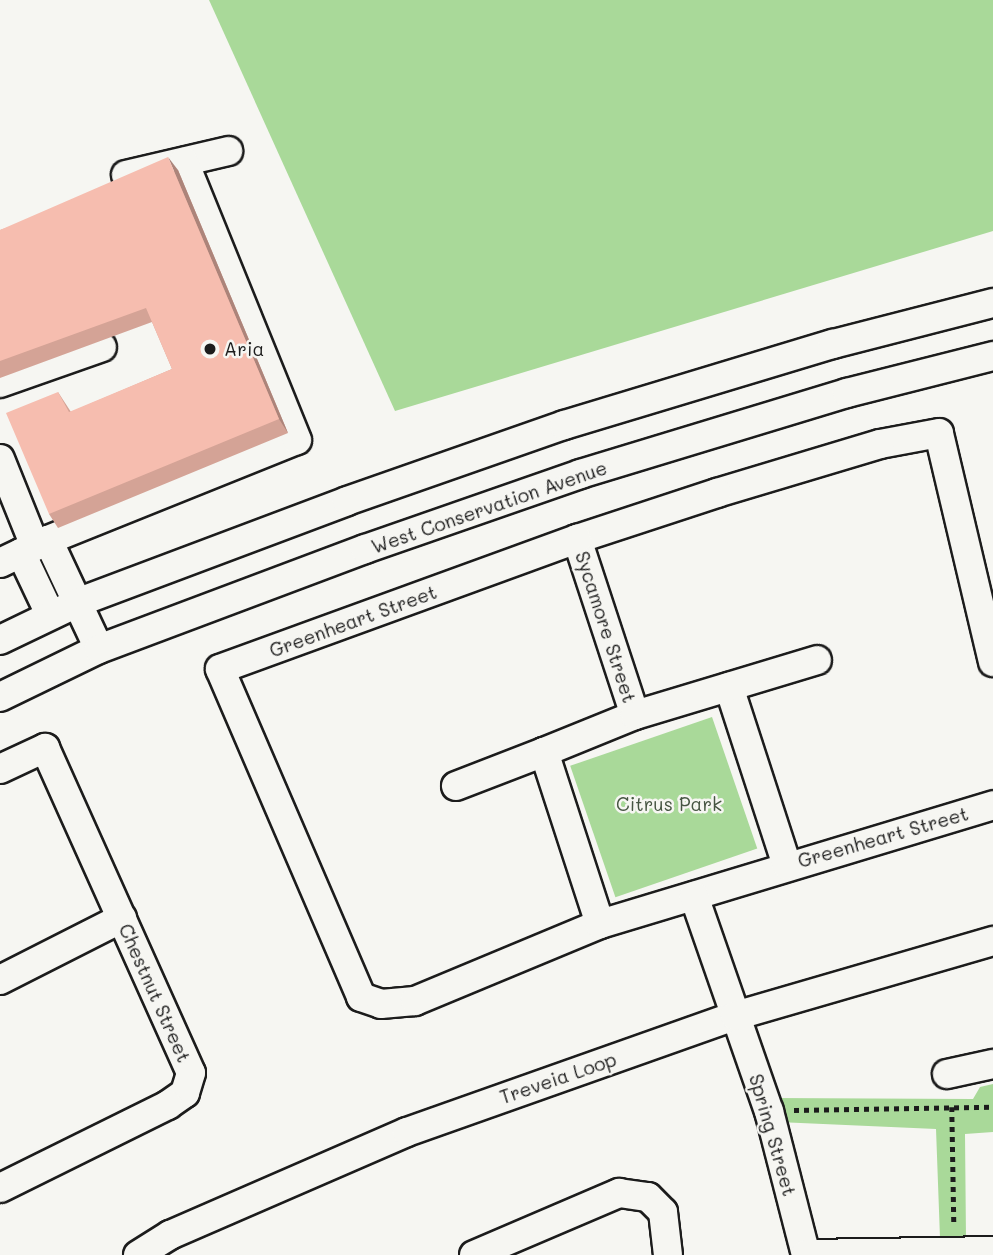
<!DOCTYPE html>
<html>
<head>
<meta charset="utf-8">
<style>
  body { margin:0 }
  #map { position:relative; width:993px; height:1255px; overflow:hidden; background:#f6f6f2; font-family:Mali,sans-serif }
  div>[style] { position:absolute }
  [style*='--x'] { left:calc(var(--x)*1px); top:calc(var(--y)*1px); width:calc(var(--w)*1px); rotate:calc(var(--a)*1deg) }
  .green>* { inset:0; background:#a9d999; transform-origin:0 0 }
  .path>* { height:4.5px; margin-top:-2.25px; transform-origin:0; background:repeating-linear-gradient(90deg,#1c1c1c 0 5px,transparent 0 10px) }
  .roads { filter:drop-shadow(2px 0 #1c1c1c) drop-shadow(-2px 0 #1c1c1c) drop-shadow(0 2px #1c1c1c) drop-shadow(0 -2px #1c1c1c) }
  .minor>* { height:28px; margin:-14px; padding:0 14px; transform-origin:14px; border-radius:14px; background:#f6f6f2 }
  .wall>* { inset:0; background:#d4a396 }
  .shaded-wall>* { inset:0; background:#ac847a }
  .building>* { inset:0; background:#f6bdaf }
  .dots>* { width:19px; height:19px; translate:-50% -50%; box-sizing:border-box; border:4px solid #f6f6f2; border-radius:50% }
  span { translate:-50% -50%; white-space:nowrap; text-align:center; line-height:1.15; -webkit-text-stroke:5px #f6f6f2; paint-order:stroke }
  .poi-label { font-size:19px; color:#1c1c1c }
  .left { translate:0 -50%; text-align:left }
  .street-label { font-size:19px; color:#1c1c1c }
  .park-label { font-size:19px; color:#465542 }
</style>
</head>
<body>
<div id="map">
  <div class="green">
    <div style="clip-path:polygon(209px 0,993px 0,993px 231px,395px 411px)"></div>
    <div style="left:712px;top:717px;width:139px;height:150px;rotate:71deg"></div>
    <div style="clip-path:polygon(993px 1084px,993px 1132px,965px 1134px,966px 1239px,940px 1238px,936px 1129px,778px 1122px,772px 1098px,973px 1099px,980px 1087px)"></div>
  </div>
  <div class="path">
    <div style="--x:952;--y:1107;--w:119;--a:89"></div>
    <div style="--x:794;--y:1110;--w:199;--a:-0.9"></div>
  </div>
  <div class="roads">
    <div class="minor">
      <div style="--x:126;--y:175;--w:105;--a:-13.2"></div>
      <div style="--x:0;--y:383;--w:108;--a:-19.4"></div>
      <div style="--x:0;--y:459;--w:94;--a:68.1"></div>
      <div style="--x:577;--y:539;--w:185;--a:71.8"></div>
      <div style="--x:48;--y:540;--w:120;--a:64.9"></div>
      <div style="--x:21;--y:553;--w:68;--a:64.6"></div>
      <div style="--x:0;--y:563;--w:53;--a:-25.6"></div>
      <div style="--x:48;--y:540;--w:268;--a:-21.9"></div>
      <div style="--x:297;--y:440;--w:300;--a:-112.1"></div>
      <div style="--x:0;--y:640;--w:88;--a:-25.7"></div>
      <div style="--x:79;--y:602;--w:286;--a:-20.6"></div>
      <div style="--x:347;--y:501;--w:230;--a:-19.3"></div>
      <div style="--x:564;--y:425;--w:281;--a:-16.8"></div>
      <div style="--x:833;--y:344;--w:165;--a:-14.4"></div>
      <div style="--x:993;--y:662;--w:235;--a:-103.3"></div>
      <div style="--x:939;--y:433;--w:60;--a:169.4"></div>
      <div style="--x:880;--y:444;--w:170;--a:163.3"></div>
      <div style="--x:717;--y:493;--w:147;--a:161.8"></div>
      <div style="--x:577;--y:539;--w:380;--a:160"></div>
      <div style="--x:220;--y:669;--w:357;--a:66.7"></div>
      <div style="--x:361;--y:997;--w:21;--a:19"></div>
      <div style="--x:381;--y:1004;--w:34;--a:-5"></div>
      <div style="--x:415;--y:1001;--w:200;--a:-22.6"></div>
      <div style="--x:600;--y:924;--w:411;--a:-16.8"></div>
      <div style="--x:729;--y:687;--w:188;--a:72"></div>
      <div style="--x:0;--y:697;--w:110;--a:-25.9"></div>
      <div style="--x:99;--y:649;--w:284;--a:-20.6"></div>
      <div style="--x:365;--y:549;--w:228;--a:-19.2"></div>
      <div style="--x:580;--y:474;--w:279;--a:-16.9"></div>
      <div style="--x:847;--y:393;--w:151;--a:-14.2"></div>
      <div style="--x:0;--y:769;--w:50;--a:-25"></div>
      <div style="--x:45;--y:748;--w:356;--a:65.8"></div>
      <div style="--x:191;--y:1073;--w:21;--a:107"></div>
      <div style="--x:185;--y:1093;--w:21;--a:145"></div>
      <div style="--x:168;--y:1105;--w:187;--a:153.7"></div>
      <div style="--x:456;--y:786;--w:94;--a:-21.1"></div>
      <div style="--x:694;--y:896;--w:228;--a:70.8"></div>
      <div style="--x:769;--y:1111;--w:149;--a:75.6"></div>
      <div style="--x:600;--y:924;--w:181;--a:-108"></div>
      <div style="--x:544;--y:752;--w:98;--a:-22.1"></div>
      <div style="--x:635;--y:715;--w:190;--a:-16.8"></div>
      <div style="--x:0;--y:980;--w:137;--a:-26.9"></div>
      <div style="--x:947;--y:1074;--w:47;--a:-12.3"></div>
      <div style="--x:806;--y:1254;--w:187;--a:-0.9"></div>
      <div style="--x:138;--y:1255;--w:38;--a:-32"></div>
      <div style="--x:170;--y:1235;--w:258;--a:-23.5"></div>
      <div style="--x:407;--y:1132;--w:348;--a:-19.5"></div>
      <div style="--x:735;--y:1016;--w:269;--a:-16.2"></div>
      <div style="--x:474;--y:1255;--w:158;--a:-23.2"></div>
      <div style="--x:619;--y:1193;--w:29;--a:8"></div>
      <div style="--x:648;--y:1197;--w:21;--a:45"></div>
      <div style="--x:663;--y:1212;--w:43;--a:83.4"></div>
    </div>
  </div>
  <div class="wall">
    <div style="clip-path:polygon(178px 170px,288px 433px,58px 528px,49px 514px,58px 392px,71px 412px,172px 369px,152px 322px,0 378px,0 230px)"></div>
  </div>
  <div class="shaded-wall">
    <div style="clip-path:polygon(168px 157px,178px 170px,288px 433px,279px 419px)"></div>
  </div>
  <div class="building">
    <div style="clip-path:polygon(168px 157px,279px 419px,49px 514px,6px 413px,58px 392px,69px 412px,172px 369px,146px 308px,0 361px,0 230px)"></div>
  </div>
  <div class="dots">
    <div style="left:210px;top:349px;background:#1c1c1c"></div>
  </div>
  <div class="poi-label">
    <span class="left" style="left:224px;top:349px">Aria</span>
  </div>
  <div class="street-label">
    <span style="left:489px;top:507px;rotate:-19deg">West Conservation Avenue</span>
    <span style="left:353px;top:621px;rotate:-20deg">Greenheart Street</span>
    <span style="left:606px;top:627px;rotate:72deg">Sycamore Street</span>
    <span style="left:883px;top:837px;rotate:-16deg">Greenheart Street</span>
    <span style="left:155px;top:993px;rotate:66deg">Chestnut Street</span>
    <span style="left:558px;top:1078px;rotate:-19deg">Treveia Loop</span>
    <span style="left:773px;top:1135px;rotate:74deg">Spring Street</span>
  </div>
  <div class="park-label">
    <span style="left:669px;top:804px">Citrus Park</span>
  </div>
</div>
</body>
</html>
